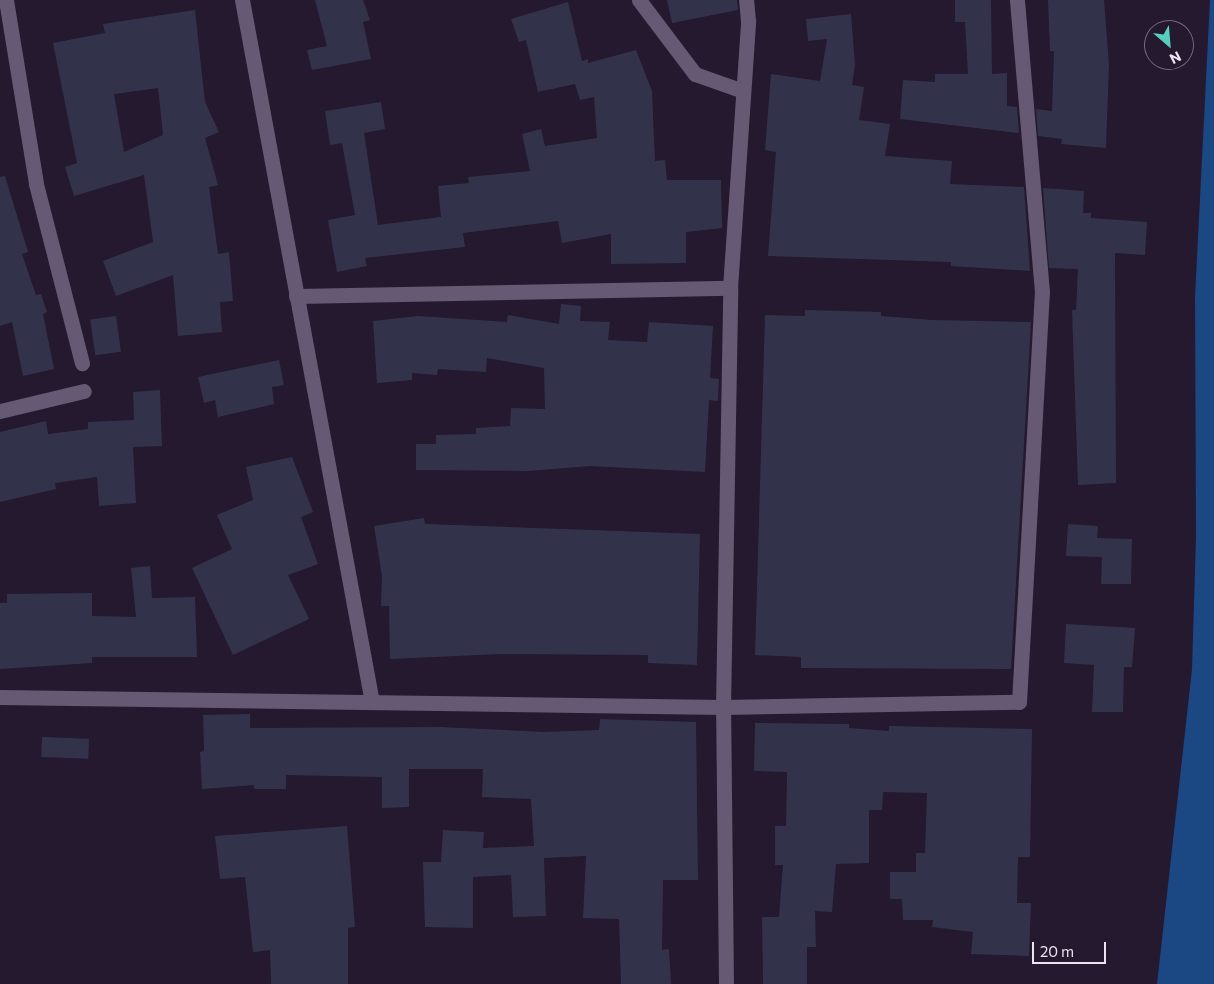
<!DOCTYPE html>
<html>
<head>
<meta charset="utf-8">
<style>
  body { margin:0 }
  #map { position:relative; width:1214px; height:984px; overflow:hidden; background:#24192e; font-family:Commissioner,sans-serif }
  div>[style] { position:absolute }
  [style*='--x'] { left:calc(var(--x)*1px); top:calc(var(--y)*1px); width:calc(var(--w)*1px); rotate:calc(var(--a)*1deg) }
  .water>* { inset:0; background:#1b4783 }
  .building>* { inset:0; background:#32334b; transform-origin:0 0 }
  .minor>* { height:15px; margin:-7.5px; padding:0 7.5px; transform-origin:7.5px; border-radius:7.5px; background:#665973 }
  span { translate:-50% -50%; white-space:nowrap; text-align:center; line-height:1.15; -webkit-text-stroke:4px #24192e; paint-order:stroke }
  .north { position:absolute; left:1144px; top:20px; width:50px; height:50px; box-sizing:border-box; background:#24192e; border:1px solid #746a7d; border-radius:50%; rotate:153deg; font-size:14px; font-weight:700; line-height:20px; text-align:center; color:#ebe4f3 }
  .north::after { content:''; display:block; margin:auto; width:18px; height:22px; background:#5acebe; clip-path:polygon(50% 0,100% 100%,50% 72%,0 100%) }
  .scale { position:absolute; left:1032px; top:942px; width:74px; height:22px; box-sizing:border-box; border:2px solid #ebe4f3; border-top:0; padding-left:6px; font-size:15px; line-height:18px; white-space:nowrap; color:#ebe4f3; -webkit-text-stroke:4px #24192e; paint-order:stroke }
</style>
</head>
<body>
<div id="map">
  <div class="water">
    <div style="clip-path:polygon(1210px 0,1214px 0,1214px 984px,1157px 984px,1192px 669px,1196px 536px,1195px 297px)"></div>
  </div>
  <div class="building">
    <div style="clip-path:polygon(315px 0,363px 0,370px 20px,363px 22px,371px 59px,312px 70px,307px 50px,327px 46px)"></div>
    <div style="clip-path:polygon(667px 0,737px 0,738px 10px,672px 23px)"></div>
    <div style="clip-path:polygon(955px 0,991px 0,992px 74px,1007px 73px,1007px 106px,1017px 107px,1019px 133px,900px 119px,903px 80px,935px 82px,935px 74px,968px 74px,965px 22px,955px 22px)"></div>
    <div style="clip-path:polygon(1048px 0,1104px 0,1109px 65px,1106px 148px,1061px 144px,1062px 139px,1038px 136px,1036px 109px,1052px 111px,1054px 51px,1050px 51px)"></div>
    <div style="clip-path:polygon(568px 2px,582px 61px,588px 59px,588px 63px,636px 50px,652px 91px,655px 161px,665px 160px,667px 180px,721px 180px,722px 228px,686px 232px,686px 263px,611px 264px,611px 234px,562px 243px,558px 221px,463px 233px,465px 247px,365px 258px,367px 266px,337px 272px,328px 220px,355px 215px,342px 143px,330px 145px,325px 111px,381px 102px,385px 129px,364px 133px,378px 225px,441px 217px,438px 186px,469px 183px,468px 177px,530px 171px,522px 134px,541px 129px,545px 146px,597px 138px,594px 97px,580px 100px,575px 84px,538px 92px,526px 40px,519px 42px,511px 19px)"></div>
    <div style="clip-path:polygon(evenodd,195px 10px,205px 102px,219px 132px,205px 138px,218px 185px,209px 187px,218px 254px,229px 252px,233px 301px,220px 302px,222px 332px,178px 336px,173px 275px,116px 296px,103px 261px,153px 242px,144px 175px,74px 196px,65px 167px,77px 163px,53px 43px,105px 33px,103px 24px,195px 10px,158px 88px,163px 135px,124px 152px,114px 94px,158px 88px)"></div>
    <div style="clip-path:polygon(851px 14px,855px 65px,852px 85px,864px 87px,859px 120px,890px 124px,885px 156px,952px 161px,950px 184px,1024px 187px,1030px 271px,951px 266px,951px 262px,768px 256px,776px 152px,765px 150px,771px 74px,820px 81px,827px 39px,808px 41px,806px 19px)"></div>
    <div style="clip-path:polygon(5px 176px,28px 252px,22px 254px,36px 295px,41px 294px,47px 312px,43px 314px,54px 369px,23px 376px,12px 322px,0 326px,0 177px)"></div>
    <div style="clip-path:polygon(1043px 188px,1084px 191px,1083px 213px,1091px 213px,1091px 218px,1147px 222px,1145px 255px,1115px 253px,1116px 483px,1078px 485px,1072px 310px,1076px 310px,1078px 269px,1049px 268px)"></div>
    <div style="clip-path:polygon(561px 304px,581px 306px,580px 321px,610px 322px,608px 340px,647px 342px,649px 322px,713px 326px,710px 378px,719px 379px,718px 401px,709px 400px,705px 472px,590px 466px,528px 471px,416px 470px,416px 444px,436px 444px,436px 435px,476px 434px,476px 428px,510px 426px,511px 408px,545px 409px,544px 368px,487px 358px,486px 372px,438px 369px,437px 375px,412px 373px,412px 380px,377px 383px,373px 321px,418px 316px,507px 322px,508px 315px,559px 324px)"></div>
    <div style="clip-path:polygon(805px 310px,881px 312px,881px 316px,932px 320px,1031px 322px,1011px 669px,801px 668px,801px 657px,755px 655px,765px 315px,805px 316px)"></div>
    <div style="left:116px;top:316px;width:36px;height:26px;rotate:82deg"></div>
    <div style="clip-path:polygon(279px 360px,284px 385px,272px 387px,274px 404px,218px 417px,215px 400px,204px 403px,198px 377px)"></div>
    <div style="clip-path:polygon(160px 390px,162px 446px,133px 447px,136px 503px,99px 506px,97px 477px,55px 483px,56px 489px,0 502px,0 432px,46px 421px,48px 434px,88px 429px,88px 422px,134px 420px,133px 392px)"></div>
    <div style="clip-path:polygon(292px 457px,313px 512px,301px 517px,318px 564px,288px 575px,309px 619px,233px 655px,192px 568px,232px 549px,217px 515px,253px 500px,246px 467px)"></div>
    <div style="clip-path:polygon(424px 518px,425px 524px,700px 534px,697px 665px,648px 663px,648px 655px,500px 654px,390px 659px,389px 606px,381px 606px,382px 576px,374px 526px)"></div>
    <div style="clip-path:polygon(1068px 524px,1098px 526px,1097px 538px,1132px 539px,1131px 584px,1101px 584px,1102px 557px,1066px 556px)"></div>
    <div style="clip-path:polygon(150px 566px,152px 598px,195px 597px,197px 657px,92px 657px,92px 663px,0 669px,0 603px,7px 603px,7px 594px,92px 593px,92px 616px,136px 617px,131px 568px)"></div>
    <div style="clip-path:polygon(1066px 624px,1135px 628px,1132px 667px,1124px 667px,1123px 712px,1092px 712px,1094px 665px,1064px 663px)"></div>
    <div style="clip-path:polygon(250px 714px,250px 728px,440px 727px,544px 732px,599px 730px,600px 719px,696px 722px,698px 880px,663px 880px,662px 950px,669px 949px,671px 984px,621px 984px,619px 919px,583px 918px,586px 856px,544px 858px,546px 916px,513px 917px,511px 875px,473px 877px,473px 928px,425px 927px,423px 862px,441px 862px,443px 830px,484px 832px,483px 848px,534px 846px,531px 799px,482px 797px,483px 769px,409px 769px,409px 807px,382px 808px,382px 777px,286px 775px,286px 789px,254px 789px,254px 785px,202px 789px,200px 752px,204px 751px,203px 715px)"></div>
    <div style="clip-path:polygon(755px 723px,849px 724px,849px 728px,889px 731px,889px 726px,1032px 729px,1030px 857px,1018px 857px,1017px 903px,1031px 903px,1029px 956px,971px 954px,973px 932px,932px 927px,933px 920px,903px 920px,902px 899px,890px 899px,890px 872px,916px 872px,916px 853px,925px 853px,927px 793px,883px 792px,882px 810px,869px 810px,869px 863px,836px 864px,832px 912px,815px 911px,816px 947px,807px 947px,807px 984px,763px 984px,762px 917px,779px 917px,783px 865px,775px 865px,775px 826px,786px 826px,787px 772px,754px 771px)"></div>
    <div style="left:42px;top:737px;width:47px;height:20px;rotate:2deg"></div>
    <div style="clip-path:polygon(347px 826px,355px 927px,348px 928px,348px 984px,271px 984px,270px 950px,253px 952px,245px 877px,220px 879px,215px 836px)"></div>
  </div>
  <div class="minor">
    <div style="--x:6;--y:0;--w:186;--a:80.7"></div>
    <div style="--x:36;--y:184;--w:185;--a:75.6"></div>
    <div style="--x:242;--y:0;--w:714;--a:79.51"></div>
    <div style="--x:639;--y:0;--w:93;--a:52.9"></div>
    <div style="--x:695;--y:74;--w:51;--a:19.5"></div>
    <div style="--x:296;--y:296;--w:434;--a:-1.1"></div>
    <div style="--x:0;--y:411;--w:86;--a:-13.4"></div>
    <div style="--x:0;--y:697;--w:723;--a:0.79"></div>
    <div style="--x:723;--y:707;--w:296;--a:-1"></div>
    <div style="--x:1019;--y:702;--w:411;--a:-86.8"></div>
    <div style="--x:1042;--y:292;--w:293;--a:-94.9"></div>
    <div style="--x:726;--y:984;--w:277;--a:-90.6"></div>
    <div style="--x:723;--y:707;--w:419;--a:-89"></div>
    <div style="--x:730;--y:288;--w:268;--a:-86.1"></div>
    <div style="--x:748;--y:21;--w:21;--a:-95"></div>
  </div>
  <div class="north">N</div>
  <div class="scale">20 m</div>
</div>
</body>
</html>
